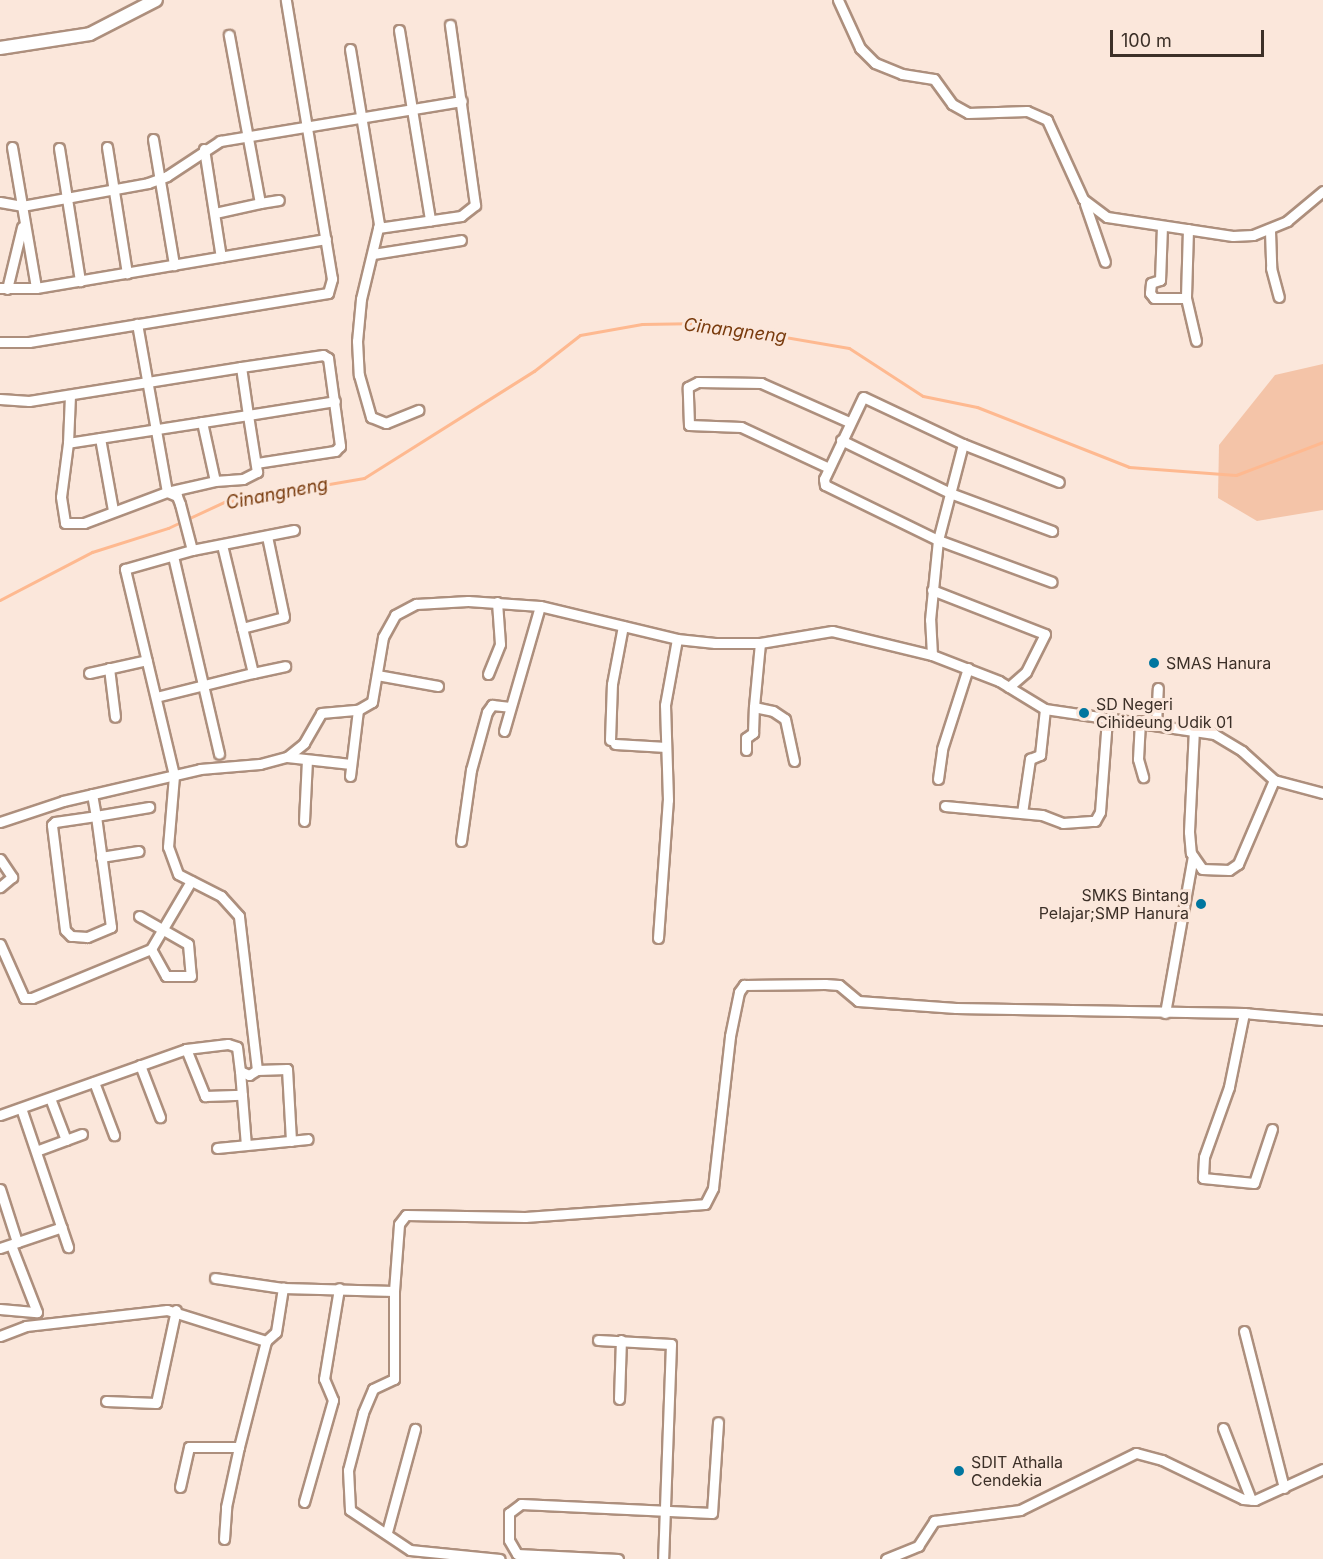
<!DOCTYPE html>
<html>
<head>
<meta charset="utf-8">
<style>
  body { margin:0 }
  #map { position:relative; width:1323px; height:1559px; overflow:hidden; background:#fbe7db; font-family:Inter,sans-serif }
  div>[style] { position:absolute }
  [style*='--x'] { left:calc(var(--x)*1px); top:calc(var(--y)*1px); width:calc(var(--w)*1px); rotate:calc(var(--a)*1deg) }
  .green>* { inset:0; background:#f4c4a8 }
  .stream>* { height:3px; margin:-1.5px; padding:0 1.5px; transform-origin:1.5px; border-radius:1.5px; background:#feb990 }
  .roads { filter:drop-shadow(2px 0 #ad8f7d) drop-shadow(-2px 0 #ad8f7d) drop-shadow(0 2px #ad8f7d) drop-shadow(0 -2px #ad8f7d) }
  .street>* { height:9px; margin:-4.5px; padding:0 4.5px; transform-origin:4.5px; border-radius:4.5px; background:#fff }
  .secondary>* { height:12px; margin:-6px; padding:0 6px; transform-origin:6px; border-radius:6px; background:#fff }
  .dots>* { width:16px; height:16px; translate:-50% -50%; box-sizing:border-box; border:3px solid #fbe7db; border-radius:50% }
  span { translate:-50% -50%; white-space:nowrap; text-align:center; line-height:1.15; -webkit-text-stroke:6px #fbe7db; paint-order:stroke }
  .poi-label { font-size:16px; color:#3c3028 }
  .left { translate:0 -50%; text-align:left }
  .right { translate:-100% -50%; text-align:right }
  .water-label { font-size:18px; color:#783a0c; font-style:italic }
  .scale { position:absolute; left:1110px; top:30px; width:154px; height:27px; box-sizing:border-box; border:3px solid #3c3028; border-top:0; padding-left:8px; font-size:18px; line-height:21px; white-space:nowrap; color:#3c3028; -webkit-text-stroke:4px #fbe7db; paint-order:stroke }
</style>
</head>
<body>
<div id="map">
  <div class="green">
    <div style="clip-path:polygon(1323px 364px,1323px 510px,1257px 521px,1218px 498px,1219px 445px,1275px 375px)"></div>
  </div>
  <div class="stream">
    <div style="--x:0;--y:600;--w:104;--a:-27.6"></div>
    <div style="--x:92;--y:552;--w:80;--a:-17.5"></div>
    <div style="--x:168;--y:528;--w:62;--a:-24.9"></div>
    <div style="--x:224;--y:502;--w:142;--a:-9.7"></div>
    <div style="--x:364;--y:478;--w:201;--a:-32.2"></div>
    <div style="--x:534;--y:371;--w:58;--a:-38"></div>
    <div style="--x:580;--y:335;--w:63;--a:-10.1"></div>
    <div style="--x:642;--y:324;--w:61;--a:-0.9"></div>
    <div style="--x:703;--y:323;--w:148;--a:9.7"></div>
    <div style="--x:849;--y:348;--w:88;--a:33"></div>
    <div style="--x:923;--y:396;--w:55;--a:11.5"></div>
    <div style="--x:977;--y:407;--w:163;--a:21.5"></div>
    <div style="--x:1129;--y:467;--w:107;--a:4.3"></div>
    <div style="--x:1236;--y:475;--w:93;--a:-20.8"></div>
  </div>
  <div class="roads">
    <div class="street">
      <div style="--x:838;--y:0;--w:53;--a:65.4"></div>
      <div style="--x:860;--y:48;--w:21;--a:45"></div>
      <div style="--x:875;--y:63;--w:29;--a:22"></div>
      <div style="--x:902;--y:74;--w:32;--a:9"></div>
      <div style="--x:934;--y:79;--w:31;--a:54"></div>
      <div style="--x:952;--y:104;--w:18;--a:29"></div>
      <div style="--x:968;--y:113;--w:59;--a:-1.9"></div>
      <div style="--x:1027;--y:111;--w:22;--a:24"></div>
      <div style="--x:1047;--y:120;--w:87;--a:65.5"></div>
      <div style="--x:1083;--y:199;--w:30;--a:37"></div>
      <div style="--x:1107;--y:217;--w:127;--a:8.6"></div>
      <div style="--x:1233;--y:236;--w:20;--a:-3"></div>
      <div style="--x:1253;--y:235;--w:37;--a:-22"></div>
      <div style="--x:1287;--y:221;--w:47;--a:-39.8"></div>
      <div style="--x:399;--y:30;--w:193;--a:80.7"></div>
      <div style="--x:350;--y:49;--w:177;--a:80.6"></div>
      <div style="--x:379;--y:224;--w:77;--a:103.5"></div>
      <div style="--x:361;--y:299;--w:42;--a:95.4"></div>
      <div style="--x:357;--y:341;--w:34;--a:87"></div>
      <div style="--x:359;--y:375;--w:44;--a:74.1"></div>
      <div style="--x:371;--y:417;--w:16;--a:22"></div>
      <div style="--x:386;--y:423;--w:35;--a:-22"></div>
      <div style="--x:153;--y:139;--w:128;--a:80.5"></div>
      <div style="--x:12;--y:147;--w:143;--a:80.3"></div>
      <div style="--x:107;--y:147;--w:128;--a:81"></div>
      <div style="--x:59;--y:148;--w:135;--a:81"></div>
      <div style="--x:204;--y:149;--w:109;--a:81.1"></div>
      <div style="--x:0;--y:202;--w:22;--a:10"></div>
      <div style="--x:22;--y:206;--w:128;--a:-10.3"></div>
      <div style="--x:148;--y:183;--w:20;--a:-20"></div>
      <div style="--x:167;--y:176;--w:64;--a:-33.4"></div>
      <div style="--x:220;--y:141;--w:245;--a:-9.4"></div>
      <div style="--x:260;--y:203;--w:19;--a:-9"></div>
      <div style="--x:1085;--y:204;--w:61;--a:71"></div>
      <div style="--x:215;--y:213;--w:46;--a:-12.5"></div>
      <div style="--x:260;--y:203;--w:171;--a:-100.5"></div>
      <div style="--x:1162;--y:226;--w:54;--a:92.1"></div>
      <div style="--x:1160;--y:280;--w:9;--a:162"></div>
      <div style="--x:1151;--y:283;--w:10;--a:96"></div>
      <div style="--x:1150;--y:293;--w:6;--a:51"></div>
      <div style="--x:1154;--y:298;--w:32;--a:0"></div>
      <div style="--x:378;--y:228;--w:84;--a:-8.2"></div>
      <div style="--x:461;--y:216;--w:18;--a:-38"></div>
      <div style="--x:475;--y:205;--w:182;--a:-97.9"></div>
      <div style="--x:1188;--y:229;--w:69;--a:91.7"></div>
      <div style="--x:1186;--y:298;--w:44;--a:76.9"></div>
      <div style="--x:1270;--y:231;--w:37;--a:88"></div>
      <div style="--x:1271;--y:268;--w:30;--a:75"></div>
      <div style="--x:373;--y:254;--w:89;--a:-9"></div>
      <div style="--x:0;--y:288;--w:36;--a:0"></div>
      <div style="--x:36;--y:288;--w:294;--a:-9.6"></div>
      <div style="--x:7;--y:289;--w:64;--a:-76.4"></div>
      <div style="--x:0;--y:342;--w:29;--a:0"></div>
      <div style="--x:29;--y:342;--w:303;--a:-9.3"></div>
      <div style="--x:328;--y:293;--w:15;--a:-74"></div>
      <div style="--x:332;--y:279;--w:283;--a:-99.4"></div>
      <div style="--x:241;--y:367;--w:83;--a:-8.3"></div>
      <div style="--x:323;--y:355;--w:6;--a:31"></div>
      <div style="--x:328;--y:358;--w:89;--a:82.2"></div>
      <div style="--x:340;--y:446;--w:7;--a:135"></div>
      <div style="--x:335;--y:451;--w:79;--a:171.3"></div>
      <div style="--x:0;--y:399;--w:29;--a:4"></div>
      <div style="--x:29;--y:401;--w:215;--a:-9.1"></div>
      <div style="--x:241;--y:367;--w:49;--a:81.7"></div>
      <div style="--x:248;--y:415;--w:182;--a:171.2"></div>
      <div style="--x:68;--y:443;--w:48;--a:-87.6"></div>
      <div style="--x:202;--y:422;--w:60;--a:77.6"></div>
      <div style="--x:215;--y:481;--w:28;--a:-4"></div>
      <div style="--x:243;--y:479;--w:16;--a:-27"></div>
      <div style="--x:257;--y:472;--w:58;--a:-99"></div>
      <div style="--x:248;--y:415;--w:88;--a:-9.1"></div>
      <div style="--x:100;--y:438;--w:73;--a:79.8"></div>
      <div style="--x:841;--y:440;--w:121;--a:25.9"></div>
      <div style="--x:950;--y:493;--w:109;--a:20.4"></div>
      <div style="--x:68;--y:443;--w:54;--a:97.4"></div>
      <div style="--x:61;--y:497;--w:26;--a:81"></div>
      <div style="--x:65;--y:523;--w:19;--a:0"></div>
      <div style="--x:84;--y:523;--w:89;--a:-20.5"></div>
      <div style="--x:167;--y:492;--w:49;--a:-12.9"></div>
      <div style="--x:963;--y:444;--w:110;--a:-154.8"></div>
      <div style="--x:863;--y:397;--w:91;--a:115.4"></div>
      <div style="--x:824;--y:479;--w:6;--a:81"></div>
      <div style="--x:825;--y:485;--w:126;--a:26"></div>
      <div style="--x:938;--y:540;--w:121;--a:20.2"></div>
      <div style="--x:829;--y:468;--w:97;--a:-155"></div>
      <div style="--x:741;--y:427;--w:52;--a:-177.8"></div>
      <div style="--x:689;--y:425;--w:38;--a:-92"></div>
      <div style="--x:688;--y:387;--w:11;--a:-27"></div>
      <div style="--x:698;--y:382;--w:63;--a:0.9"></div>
      <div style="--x:761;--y:383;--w:96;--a:23.9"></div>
      <div style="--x:192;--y:550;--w:104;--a:-11.1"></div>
      <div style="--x:173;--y:556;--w:203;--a:76.9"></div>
      <div style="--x:932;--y:590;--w:121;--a:21.3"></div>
      <div style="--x:1045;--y:634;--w:42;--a:116.6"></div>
      <div style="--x:1026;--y:672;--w:23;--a:139"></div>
      <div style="--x:242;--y:628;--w:43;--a:-14.7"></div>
      <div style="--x:284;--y:617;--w:83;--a:-101.9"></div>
      <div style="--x:760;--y:643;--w:64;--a:95.4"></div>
      <div style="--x:754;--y:707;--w:19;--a:12"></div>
      <div style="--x:773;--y:711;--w:14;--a:34"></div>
      <div style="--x:785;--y:719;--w:43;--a:77.9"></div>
      <div style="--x:932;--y:655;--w:35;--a:-93"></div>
      <div style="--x:930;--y:620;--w:80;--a:-84.3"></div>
      <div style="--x:938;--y:540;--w:99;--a:-75.4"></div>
      <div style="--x:963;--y:444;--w:103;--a:21.6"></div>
      <div style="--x:109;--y:668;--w:49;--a:83"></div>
      <div style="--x:89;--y:673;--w:59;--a:-12.6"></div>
      <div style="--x:253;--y:673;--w:33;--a:-12"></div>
      <div style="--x:488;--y:674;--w:32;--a:-68"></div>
      <div style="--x:500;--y:644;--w:42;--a:-94.1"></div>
      <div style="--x:377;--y:675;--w:62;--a:10.2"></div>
      <div style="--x:156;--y:697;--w:100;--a:-13.9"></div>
      <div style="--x:253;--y:673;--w:132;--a:-103.6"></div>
      <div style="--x:1140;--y:721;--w:38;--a:93"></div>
      <div style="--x:1138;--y:759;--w:19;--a:74"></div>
      <div style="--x:1156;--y:723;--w:35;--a:-87"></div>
      <div style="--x:1194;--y:729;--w:103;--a:92.8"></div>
      <div style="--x:1189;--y:832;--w:21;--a:85"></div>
      <div style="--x:1191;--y:853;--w:19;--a:55"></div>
      <div style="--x:1202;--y:869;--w:27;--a:2"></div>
      <div style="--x:1229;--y:870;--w:11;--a:-34"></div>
      <div style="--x:1238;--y:864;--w:91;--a:-66.8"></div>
      <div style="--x:504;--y:731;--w:130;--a:-73.9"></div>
      <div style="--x:610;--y:740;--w:56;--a:-88"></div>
      <div style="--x:612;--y:684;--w:59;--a:-79.3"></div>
      <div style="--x:615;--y:744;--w:51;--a:3.4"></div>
      <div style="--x:746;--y:750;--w:12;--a:-90"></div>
      <div style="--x:746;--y:738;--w:9;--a:-36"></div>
      <div style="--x:753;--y:733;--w:26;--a:-88"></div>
      <div style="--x:287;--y:757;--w:64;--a:6.2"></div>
      <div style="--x:350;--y:776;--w:66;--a:-83.1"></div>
      <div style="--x:938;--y:779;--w:30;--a:-82"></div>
      <div style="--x:942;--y:749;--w:85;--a:-72.2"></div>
      <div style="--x:92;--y:794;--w:22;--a:80"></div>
      <div style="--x:96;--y:816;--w:112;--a:82.3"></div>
      <div style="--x:111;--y:927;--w:26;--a:157"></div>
      <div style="--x:87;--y:937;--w:16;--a:-176"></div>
      <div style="--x:71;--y:936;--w:8;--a:-135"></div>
      <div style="--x:65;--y:930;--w:106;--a:-97.1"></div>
      <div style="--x:52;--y:825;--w:4;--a:-45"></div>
      <div style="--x:55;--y:822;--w:41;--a:-8.3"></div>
      <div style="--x:96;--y:816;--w:54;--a:-9.6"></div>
      <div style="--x:945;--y:806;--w:97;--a:5.3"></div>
      <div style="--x:1042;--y:815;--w:22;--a:21"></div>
      <div style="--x:1063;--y:823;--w:32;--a:-4"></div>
      <div style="--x:1095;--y:821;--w:10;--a:-61"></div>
      <div style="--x:1100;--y:812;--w:94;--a:-85.7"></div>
      <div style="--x:1022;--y:813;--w:55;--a:-81.6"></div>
      <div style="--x:1030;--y:759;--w:11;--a:-22"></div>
      <div style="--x:1040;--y:755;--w:46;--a:-83.8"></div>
      <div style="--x:304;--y:821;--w:61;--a:-87.2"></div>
      <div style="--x:0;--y:822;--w:66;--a:-18.4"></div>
      <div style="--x:63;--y:801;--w:141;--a:-13.1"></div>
      <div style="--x:200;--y:769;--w:60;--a:-4.8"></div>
      <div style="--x:260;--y:764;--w:28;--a:-15"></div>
      <div style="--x:287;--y:757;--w:22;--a:-39"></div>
      <div style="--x:304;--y:743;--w:34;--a:-60"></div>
      <div style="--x:321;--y:713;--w:37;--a:-5"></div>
      <div style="--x:358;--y:710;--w:16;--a:-30"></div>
      <div style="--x:372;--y:702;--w:66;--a:-80.4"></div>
      <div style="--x:383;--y:637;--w:25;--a:-61"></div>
      <div style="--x:395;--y:615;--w:24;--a:-28"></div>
      <div style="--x:416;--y:604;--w:52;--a:-3.3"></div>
      <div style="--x:468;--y:601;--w:72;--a:4"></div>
      <div style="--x:540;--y:606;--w:141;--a:13.5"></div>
      <div style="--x:677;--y:639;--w:38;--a:6"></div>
      <div style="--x:715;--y:643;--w:45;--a:0"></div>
      <div style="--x:760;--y:643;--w:73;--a:-9.5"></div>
      <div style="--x:832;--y:631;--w:103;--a:13.5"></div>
      <div style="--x:932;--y:655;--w:72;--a:21.2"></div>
      <div style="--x:999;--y:681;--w:54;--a:31.3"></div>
      <div style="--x:1045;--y:709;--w:171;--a:8.4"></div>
      <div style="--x:1214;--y:734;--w:33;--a:31"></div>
      <div style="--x:1242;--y:751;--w:43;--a:42.2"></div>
      <div style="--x:1274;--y:780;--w:51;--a:14.9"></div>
      <div style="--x:461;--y:841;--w:72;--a:-82"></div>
      <div style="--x:471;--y:770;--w:60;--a:-74.6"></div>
      <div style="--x:487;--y:712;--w:9;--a:-54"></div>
      <div style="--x:492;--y:705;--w:18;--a:6"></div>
      <div style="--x:101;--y:857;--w:38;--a:-9"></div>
      <div style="--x:0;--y:859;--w:22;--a:56"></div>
      <div style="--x:12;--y:877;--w:16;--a:140"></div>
      <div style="--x:139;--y:916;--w:56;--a:29.7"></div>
      <div style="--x:188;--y:944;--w:32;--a:85"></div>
      <div style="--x:191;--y:976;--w:25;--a:180"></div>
      <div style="--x:166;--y:976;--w:31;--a:-119"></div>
      <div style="--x:658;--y:938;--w:138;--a:-85.9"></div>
      <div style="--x:668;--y:800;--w:95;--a:-91.8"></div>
      <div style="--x:665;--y:705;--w:67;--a:-79.7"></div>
      <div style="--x:0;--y:944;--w:59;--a:66"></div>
      <div style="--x:24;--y:998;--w:8;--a:0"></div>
      <div style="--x:32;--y:998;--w:129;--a:-22.4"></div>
      <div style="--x:151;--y:949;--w:79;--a:-59.5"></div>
      <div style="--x:1165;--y:1013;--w:159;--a:-79.9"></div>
      <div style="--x:1244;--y:1013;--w:76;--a:101.5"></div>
      <div style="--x:1229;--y:1087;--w:74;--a:109.7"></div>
      <div style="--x:1204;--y:1157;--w:21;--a:93"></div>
      <div style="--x:1203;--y:1178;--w:51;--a:5.6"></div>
      <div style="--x:1254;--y:1183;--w:57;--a:-71.6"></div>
      <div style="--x:186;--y:1049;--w:51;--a:68"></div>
      <div style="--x:205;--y:1096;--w:37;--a:-2"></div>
      <div style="--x:140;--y:1065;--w:56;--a:69"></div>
      <div style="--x:257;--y:1070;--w:30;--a:-2"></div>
      <div style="--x:287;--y:1069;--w:72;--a:86.8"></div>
      <div style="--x:240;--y:1071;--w:74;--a:85.4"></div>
      <div style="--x:94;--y:1082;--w:57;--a:69.3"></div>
      <div style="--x:50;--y:1098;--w:45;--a:69.1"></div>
      <div style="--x:21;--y:1108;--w:147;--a:71.3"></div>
      <div style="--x:0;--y:1115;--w:197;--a:-19.5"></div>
      <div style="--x:186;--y:1049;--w:42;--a:-6.8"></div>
      <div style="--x:228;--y:1044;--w:9;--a:18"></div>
      <div style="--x:237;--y:1047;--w:24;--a:83"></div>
      <div style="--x:240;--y:1071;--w:10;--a:24"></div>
      <div style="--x:249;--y:1075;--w:9;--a:-32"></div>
      <div style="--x:257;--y:1070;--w:155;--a:-96.7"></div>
      <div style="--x:239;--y:916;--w:27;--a:-132"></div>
      <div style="--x:221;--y:896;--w:48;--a:-152.9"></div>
      <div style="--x:178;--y:874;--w:29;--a:-110"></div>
      <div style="--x:168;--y:847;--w:72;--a:-85.2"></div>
      <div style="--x:174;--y:775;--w:212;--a:-103.4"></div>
      <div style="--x:125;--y:569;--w:70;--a:-15.8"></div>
      <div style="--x:192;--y:550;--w:48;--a:-104.6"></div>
      <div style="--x:180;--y:504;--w:9;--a:-111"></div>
      <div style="--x:177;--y:496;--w:11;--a:-158"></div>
      <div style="--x:167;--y:492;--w:171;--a:-100.1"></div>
      <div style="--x:217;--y:1148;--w:91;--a:-5.6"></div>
      <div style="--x:36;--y:1151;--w:49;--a:-20.3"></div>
      <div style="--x:0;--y:1189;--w:56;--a:72.2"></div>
      <div style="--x:0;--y:1248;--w:65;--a:-18.7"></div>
      <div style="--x:215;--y:1278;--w:69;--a:8.4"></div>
      <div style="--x:394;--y:1291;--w:67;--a:-85.7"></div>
      <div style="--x:399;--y:1224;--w:11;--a:-52"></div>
      <div style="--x:406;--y:1215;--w:119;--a:1"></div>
      <div style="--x:525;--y:1217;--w:180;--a:-4.1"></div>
      <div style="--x:705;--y:1204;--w:18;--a:-63"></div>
      <div style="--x:713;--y:1188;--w:153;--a:-83.6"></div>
      <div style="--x:730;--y:1036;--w:45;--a:-78.4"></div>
      <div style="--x:739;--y:992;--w:9;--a:-54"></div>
      <div style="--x:744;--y:985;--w:81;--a:-0.7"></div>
      <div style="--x:825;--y:984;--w:14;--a:4"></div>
      <div style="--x:839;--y:985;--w:25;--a:40"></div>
      <div style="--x:858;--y:1001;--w:98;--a:4.1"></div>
      <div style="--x:956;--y:1008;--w:288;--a:1"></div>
      <div style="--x:1244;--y:1013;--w:79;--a:5.1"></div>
      <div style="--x:0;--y:1309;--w:37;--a:5"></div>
      <div style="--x:37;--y:1312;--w:72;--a:-111.2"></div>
      <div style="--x:1244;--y:1331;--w:162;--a:75.7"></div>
      <div style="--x:0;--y:1336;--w:28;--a:-21"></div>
      <div style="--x:26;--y:1326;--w:142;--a:-6.5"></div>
      <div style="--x:167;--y:1310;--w:104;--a:17.4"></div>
      <div style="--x:266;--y:1341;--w:13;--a:-42"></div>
      <div style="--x:276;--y:1332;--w:45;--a:-81"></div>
      <div style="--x:283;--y:1288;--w:111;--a:1.5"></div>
      <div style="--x:394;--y:1291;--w:88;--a:90"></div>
      <div style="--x:394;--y:1379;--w:23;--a:155"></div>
      <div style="--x:373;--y:1389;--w:26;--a:113"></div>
      <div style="--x:363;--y:1413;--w:59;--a:104.7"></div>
      <div style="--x:348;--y:1470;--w:40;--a:87.1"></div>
      <div style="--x:350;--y:1510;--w:72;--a:33.7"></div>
      <div style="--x:410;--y:1550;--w:90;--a:5.7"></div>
      <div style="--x:598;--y:1340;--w:73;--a:3.1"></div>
      <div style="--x:671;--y:1344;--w:215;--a:92.1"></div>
      <div style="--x:619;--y:1399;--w:59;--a:-88.1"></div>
      <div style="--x:106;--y:1401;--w:50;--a:2.3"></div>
      <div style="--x:156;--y:1403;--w:95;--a:-77.9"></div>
      <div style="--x:1223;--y:1428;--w:77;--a:68.7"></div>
      <div style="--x:180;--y:1487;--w:41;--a:-77.3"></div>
      <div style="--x:189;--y:1447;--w:50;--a:0"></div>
      <div style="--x:239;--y:1447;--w:109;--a:-75.7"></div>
      <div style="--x:304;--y:1502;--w:106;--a:-74.1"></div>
      <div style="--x:333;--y:1400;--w:23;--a:-113"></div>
      <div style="--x:324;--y:1379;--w:92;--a:-80.6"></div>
      <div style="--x:387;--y:1532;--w:107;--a:-74.8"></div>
      <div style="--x:224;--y:1539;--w:32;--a:-86"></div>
      <div style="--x:226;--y:1507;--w:61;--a:-77.8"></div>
      <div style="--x:618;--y:1559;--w:101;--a:-177.2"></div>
      <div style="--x:517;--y:1554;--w:16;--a:-120"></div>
      <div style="--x:509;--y:1540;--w:27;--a:-90"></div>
      <div style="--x:509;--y:1513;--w:15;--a:-37"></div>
      <div style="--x:521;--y:1504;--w:191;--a:2.7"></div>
      <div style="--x:712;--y:1513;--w:91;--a:-86.2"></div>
      <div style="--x:886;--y:1559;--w:35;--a:-22"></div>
      <div style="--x:918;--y:1546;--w:30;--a:-57"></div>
      <div style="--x:934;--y:1521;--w:87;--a:-7.3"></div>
      <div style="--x:1020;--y:1510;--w:129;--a:-26.2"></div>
      <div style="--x:1136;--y:1453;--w:27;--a:15"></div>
      <div style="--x:1162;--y:1460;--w:90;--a:25.7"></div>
      <div style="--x:1243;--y:1499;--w:12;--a:5"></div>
      <div style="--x:1255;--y:1500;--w:75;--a:-24.5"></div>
    </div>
    <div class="secondary">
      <div style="--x:0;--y:48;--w:91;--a:-8.8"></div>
      <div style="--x:90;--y:34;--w:74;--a:-27.3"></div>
    </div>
  </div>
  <div class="dots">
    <div style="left:1154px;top:663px;background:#00769f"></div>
    <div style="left:1084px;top:713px;background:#00769f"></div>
    <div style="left:1201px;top:904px;background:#00769f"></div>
    <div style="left:959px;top:1471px;background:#00769f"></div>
  </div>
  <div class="poi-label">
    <span class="left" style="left:1166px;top:663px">SMAS Hanura</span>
    <span class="left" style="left:1096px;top:713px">SD Negeri<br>Cihideung Udik 01</span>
    <span class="right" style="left:1189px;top:904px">SMKS Bintang<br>Pelajar;SMP Hanura</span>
    <span class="left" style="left:971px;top:1471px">SDIT Athalla<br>Cendekia</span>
  </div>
  <div class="water-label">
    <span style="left:735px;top:331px;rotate:7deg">Cinangneng</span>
    <span style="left:277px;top:494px;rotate:-11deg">Cinangneng</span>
  </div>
  <div class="scale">100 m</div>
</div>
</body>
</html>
